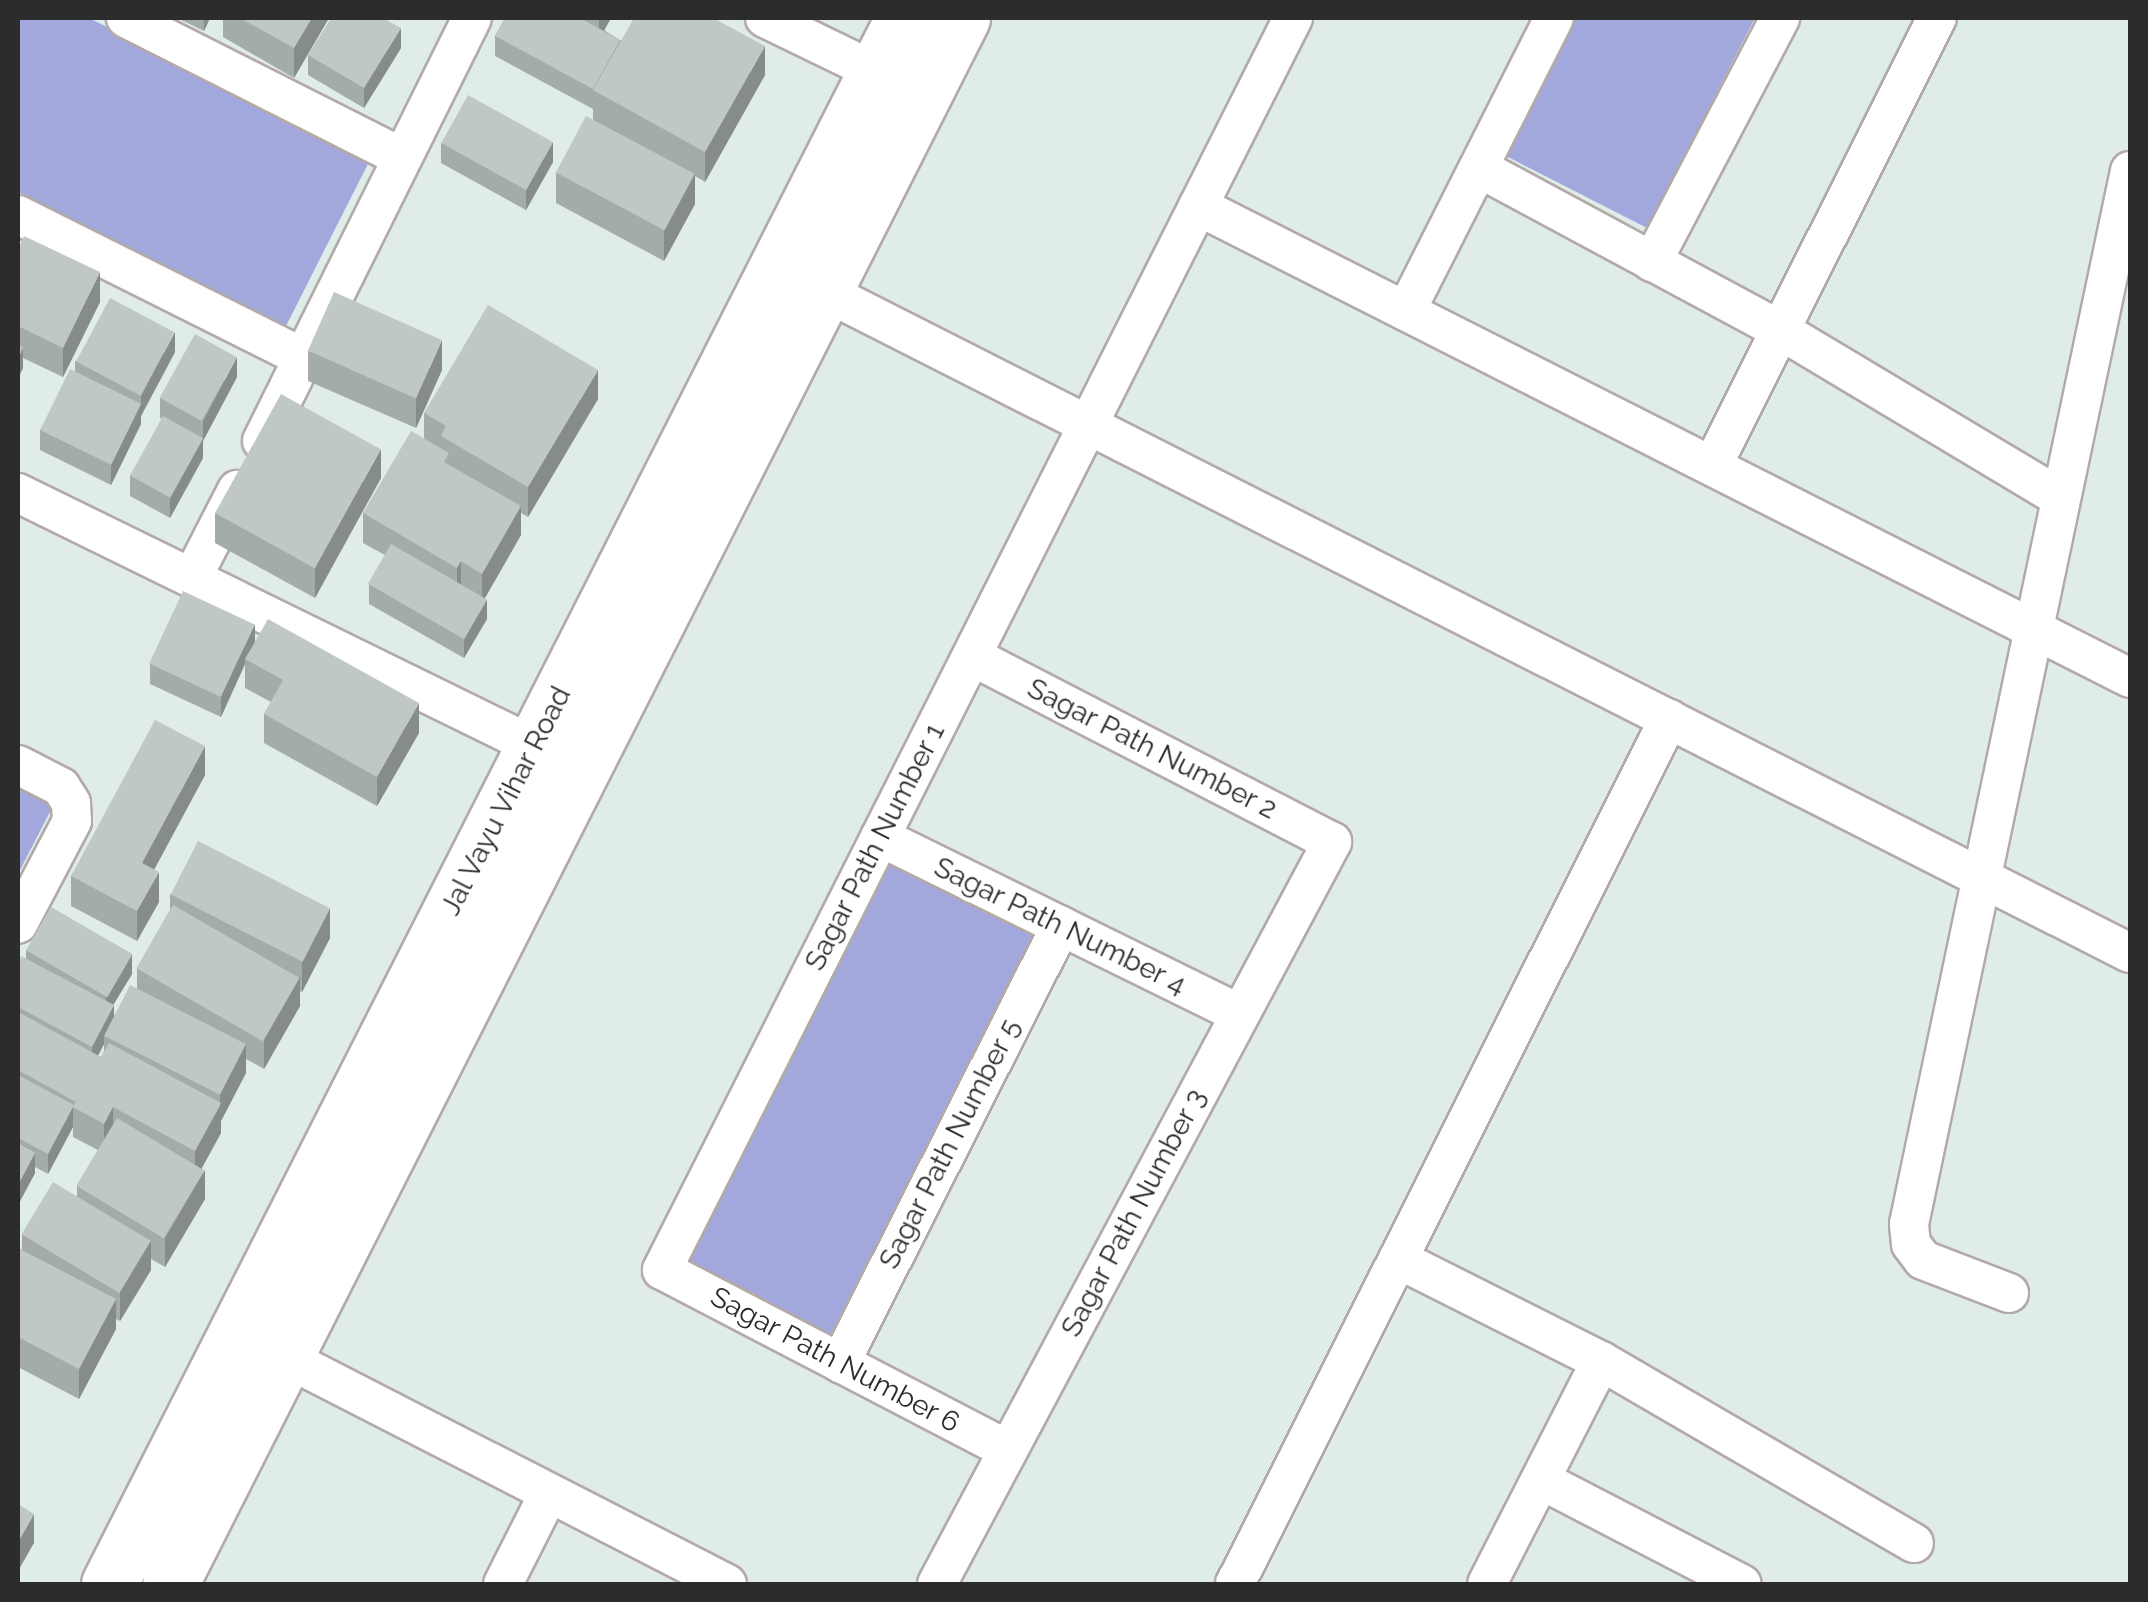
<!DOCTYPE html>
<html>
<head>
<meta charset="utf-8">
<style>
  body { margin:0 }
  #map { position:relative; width:2148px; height:1602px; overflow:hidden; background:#e0ece9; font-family:Raleway,sans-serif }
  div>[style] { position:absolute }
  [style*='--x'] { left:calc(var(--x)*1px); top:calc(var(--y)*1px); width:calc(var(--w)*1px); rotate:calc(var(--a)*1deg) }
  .green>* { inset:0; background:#a2a8dc; transform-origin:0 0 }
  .roads { filter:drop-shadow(2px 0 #b3a9a9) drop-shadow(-2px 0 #b3a9a9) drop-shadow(0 2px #b3a9a9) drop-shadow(0 -2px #b3a9a9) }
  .street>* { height:38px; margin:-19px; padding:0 19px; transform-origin:19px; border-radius:19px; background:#fff }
  .secondary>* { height:55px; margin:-27.5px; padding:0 27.5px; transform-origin:27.5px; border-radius:27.5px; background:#fff }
  .wall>* { inset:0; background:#a4acaa }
  .shaded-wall>* { inset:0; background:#868c8b }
  .building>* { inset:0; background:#bfc8c6; transform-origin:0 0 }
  span { translate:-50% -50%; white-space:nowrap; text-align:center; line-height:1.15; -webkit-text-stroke:8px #fff; paint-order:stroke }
  .street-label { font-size:28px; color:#2c2c2c }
  .frame { position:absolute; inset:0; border:20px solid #2c2c2c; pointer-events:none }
</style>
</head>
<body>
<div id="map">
  <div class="green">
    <div style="clip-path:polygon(18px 18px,89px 18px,371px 158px,286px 326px,18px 192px)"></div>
    <div style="clip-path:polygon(1575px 18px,1755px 18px,1647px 228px,1504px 155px)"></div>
    <div style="clip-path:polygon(18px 788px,53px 806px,18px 874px)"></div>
    <div style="left:887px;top:859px;width:171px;height:450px;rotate:27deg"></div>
  </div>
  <div class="roads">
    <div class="street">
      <div style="--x:126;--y:18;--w:308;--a:26.8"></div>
      <div style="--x:765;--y:18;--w:123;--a:25.9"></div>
      <div style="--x:1479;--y:168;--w:342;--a:28.3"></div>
      <div style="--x:1780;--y:330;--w:327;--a:30.9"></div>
      <div style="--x:1198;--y:206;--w:1045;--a:26.86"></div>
      <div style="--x:18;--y:215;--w:319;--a:26.6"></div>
      <div style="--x:1652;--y:262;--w:276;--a:-62.3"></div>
      <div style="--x:806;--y:282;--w:1484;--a:26.88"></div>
      <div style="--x:1406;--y:311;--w:328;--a:-63.2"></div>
      <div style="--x:262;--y:441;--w:472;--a:-63.6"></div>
      <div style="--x:1712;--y:466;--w:501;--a:-63.33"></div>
      <div style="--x:18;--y:493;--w:575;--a:26.12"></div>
      <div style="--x:192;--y:578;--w:99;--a:-62.9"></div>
      <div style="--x:18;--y:765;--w:48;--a:27.1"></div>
      <div style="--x:61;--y:787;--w:19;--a:58"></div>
      <div style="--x:71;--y:803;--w:18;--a:87"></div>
      <div style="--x:72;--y:821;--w:116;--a:117.7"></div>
      <div style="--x:880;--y:837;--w:401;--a:26.2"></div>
      <div style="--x:1398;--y:1259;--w:227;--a:26.7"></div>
      <div style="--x:1601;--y:1361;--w:250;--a:117.1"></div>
      <div style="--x:2009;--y:1293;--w:92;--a:-159"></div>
      <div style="--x:1923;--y:1260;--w:20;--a:-127"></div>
      <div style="--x:1911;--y:1244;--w:20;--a:-96"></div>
      <div style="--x:1909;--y:1224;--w:1076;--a:-78.15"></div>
      <div style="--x:267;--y:1348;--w:517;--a:27.16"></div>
      <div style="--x:1601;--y:1361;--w:362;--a:30.2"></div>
      <div style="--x:840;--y:1363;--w:490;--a:-63.2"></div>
      <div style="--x:1008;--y:1450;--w:390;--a:-152.5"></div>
      <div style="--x:662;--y:1270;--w:1402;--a:-63.25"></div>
      <div style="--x:1541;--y:1480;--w:226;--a:27.4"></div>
      <div style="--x:503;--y:1584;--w:102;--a:-63.2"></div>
      <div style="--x:937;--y:1584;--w:841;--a:-61.97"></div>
      <div style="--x:1332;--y:842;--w:405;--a:-152.7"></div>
      <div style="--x:1235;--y:1584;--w:968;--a:-63.36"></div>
    </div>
    <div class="secondary">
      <div style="--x:109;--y:1584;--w:1756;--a:-63.11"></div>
      <div style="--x:170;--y:1584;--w:1755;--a:-63.17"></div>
    </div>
  </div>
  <div class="wall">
    <div style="clip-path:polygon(177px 18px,210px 18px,204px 31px)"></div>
    <div style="clip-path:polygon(223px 18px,329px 18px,294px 78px,223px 37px)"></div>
    <div style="clip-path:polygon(505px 18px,611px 18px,604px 30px,620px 40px,765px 75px,705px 182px,695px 176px,695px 204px,664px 261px,556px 203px,556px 173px,593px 120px,593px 109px,495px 56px,495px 36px)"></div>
    <div style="clip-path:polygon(401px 48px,364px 108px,308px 75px,308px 55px)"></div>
    <div style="clip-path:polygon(441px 143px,553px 162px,526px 210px,441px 163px)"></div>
    <div style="clip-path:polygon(18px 250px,100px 302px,63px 377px,23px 358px,23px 368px,18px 378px)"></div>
    <div style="clip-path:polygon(308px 351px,442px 370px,416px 428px,308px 381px)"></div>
    <div style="clip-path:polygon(175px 352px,141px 416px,141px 424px,111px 485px,40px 450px,40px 430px,75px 372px,75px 361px)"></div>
    <div style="clip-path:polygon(237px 377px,203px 441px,203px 458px,170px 518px,130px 496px,130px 476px,162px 419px,160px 418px,160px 398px)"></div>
    <div style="clip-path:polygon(598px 399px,528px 517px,521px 513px,521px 535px,485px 598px,487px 619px,464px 658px,369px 604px,369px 584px,385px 555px,363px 543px,363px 513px,424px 439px,424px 413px)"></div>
    <div style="clip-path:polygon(381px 478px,315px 598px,215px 543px,215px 513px)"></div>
    <div style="clip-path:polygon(255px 642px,419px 733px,377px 806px,264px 743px,264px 714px,271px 702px,245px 688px,245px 664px,221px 717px,150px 684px,150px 664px)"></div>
    <div style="clip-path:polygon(205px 775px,154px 870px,159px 902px,137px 941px,71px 906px,71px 876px)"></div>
    <div style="clip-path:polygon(evenodd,170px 894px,330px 938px,302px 992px,300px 991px,300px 1006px,264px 1069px,246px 1059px,246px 1073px,221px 1121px,221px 1133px,202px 1168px,205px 1199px,165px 1267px,151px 1259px,151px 1270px,120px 1321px,116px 1319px,116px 1329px,79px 1399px,18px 1367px,18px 1248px,22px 1250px,22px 1234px,77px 1196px,77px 1186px,98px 1150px,73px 1137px,73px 1127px,48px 1174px,35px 1167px,35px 1173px,18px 1205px,18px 963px,26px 958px,26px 950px,132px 974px,113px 1005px,114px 1016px,137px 989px,137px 968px,170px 910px,170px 894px,104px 1044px,104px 1051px,101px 1057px,98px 1056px,104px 1044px)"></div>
  </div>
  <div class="shaded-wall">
    <div style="clip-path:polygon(204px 18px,210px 18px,204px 31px)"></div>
    <div style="clip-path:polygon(312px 18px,329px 18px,294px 78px,294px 48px)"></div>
    <div style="clip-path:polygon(600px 18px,611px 18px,599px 40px,599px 19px)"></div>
    <div style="clip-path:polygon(401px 28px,401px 48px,364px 108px,364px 88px)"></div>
    <div style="clip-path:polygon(765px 46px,765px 75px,705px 182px,705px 152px)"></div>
    <div style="clip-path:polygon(553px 142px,553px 162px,526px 210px,526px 190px)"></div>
    <div style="clip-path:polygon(695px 174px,695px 204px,664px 261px,664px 231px)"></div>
    <div style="clip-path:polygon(100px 272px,100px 302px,63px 377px,63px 348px)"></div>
    <div style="clip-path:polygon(175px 332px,175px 352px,141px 416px,141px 396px)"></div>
    <div style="clip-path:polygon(442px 340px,442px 370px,416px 428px,416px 399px)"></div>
    <div style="clip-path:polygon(23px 348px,23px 368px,18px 378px,18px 358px)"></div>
    <div style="clip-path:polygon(237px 357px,237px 377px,203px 441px,203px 458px,170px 518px,170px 498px,203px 438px,203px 421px)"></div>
    <div style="clip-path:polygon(598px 370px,598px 399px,528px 517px,528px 487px)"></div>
    <div style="clip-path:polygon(141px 404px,141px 424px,111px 485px,111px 465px)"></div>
    <div style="clip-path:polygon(381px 449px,381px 478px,315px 598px,315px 568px)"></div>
    <div style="clip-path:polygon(521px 506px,521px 535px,482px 603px,482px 574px)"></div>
    <div style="clip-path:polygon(461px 561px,461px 591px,457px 597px,457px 568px)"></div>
    <div style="clip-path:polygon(487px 599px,487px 619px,464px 658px,464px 638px)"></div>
    <div style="clip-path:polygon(255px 624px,255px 644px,245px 659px,245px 664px,221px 717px,221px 696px)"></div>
    <div style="clip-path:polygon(419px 703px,419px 733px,377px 806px,377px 777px)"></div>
    <div style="clip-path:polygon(205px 746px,205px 775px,142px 892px,142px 863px)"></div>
    <div style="clip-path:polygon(159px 872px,159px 902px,137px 941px,137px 911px)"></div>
    <div style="clip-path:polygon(330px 908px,330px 938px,302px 992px,302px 963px)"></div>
    <div style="clip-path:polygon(132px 954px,132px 974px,106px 1017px,106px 997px)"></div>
    <div style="clip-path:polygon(300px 977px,300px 1006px,264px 1069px,264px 1040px)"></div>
    <div style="clip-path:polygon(114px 1005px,114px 1025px,104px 1036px,104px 1044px,92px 1067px,92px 1047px)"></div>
    <div style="clip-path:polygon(246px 1044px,246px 1073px,221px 1121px,221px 1133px,195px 1180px,195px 1151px,220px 1106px,220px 1094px)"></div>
    <div style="clip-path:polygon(73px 1107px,73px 1127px,48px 1174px,48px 1154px)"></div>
    <div style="clip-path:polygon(113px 1107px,113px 1136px,104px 1154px,104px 1124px)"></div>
    <div style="clip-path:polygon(35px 1153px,35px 1173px,18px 1205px,18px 1185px)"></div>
    <div style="clip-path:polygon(205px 1170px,205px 1199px,165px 1267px,165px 1238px)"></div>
    <div style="clip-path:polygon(151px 1241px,151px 1270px,120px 1321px,120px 1292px)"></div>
    <div style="clip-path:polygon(116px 1299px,116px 1329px,79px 1399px,79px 1369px)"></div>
    <div style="clip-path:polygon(34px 1514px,34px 1543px,18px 1571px,18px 1542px)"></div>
  </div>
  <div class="building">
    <div style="clip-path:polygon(240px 18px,312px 18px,294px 48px)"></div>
    <div style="clip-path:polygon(331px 18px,383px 18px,401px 28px,364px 88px,308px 55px)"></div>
    <div style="clip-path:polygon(505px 18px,580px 18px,620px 40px,593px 89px,495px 36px)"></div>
    <div style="clip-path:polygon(634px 18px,713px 18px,765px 46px,705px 152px,593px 90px)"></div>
    <div style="left:468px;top:95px;width:97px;height:55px;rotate:29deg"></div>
    <div style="left:586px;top:116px;width:123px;height:64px;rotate:28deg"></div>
    <div style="clip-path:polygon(24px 236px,100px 272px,63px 348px,18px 326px,18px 250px)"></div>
    <div style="left:334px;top:292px;width:118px;height:64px;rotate:24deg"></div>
    <div style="left:110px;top:298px;width:73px;height:72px;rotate:28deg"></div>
    <div style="clip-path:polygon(488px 305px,598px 370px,528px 487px,441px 436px,446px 426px,424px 413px)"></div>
    <div style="left:195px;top:334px;width:48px;height:73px;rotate:29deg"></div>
    <div style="clip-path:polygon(18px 344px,23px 348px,18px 358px)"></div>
    <div style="left:70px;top:369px;width:79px;height:68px;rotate:26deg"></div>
    <div style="left:281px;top:394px;width:114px;height:136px;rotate:29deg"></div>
    <div style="left:163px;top:416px;width:46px;height:68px;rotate:29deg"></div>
    <div style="clip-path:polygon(411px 431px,449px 453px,444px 462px,521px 506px,482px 574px,461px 561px,457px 568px,363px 513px)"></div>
    <div style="left:391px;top:544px;width:111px;height:46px;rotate:30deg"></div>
    <div style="left:183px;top:591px;width:79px;height:80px;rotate:25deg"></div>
    <div style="clip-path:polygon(268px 619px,419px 703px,377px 777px,264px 714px,283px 680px,245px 659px)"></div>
    <div style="clip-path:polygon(155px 720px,205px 746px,142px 863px,159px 872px,137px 911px,71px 876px)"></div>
    <div style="left:198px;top:841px;width:148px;height:60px;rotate:27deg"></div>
    <div style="left:173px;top:905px;width:146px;height:73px;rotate:30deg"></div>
    <div style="left:51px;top:907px;width:94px;height:50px;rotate:30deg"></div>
    <div style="clip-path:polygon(21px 956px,114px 1005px,92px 1047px,18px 1007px,18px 963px)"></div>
    <div style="left:130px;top:985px;width:130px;height:57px;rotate:27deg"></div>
    <div style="clip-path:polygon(18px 1012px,101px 1057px,76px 1102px,18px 1070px)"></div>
    <div style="clip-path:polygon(109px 1043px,221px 1103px,195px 1151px,113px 1107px,104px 1124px,73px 1107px)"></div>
    <div style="clip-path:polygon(18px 1075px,74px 1105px,48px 1154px,18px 1138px)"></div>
    <div style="left:117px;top:1118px;width:102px;height:79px;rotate:31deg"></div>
    <div style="clip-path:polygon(18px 1143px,35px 1153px,18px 1185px)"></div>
    <div style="left:53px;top:1182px;width:114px;height:61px;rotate:31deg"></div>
    <div style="clip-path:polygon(18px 1248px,116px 1299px,79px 1369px,18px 1337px)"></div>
    <div style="clip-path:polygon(18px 1504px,34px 1514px,18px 1542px)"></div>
  </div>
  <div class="street-label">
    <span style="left:1152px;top:749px;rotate:27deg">Sagar Path Number 2</span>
    <span style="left:506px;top:801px;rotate:-63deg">Jal Vayu Vihar Road</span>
    <span style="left:875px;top:847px;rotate:-63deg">Sagar Path Number 1</span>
    <span style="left:1060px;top:926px;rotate:26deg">Sagar Path Number 4</span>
    <span style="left:950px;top:1144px;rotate:-63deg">Sagar Path Number 5</span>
    <span style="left:1134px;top:1213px;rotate:-62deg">Sagar Path Number 3</span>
    <span style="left:835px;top:1360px;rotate:28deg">Sagar Path Number 6</span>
  </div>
  <div class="frame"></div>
</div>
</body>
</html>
